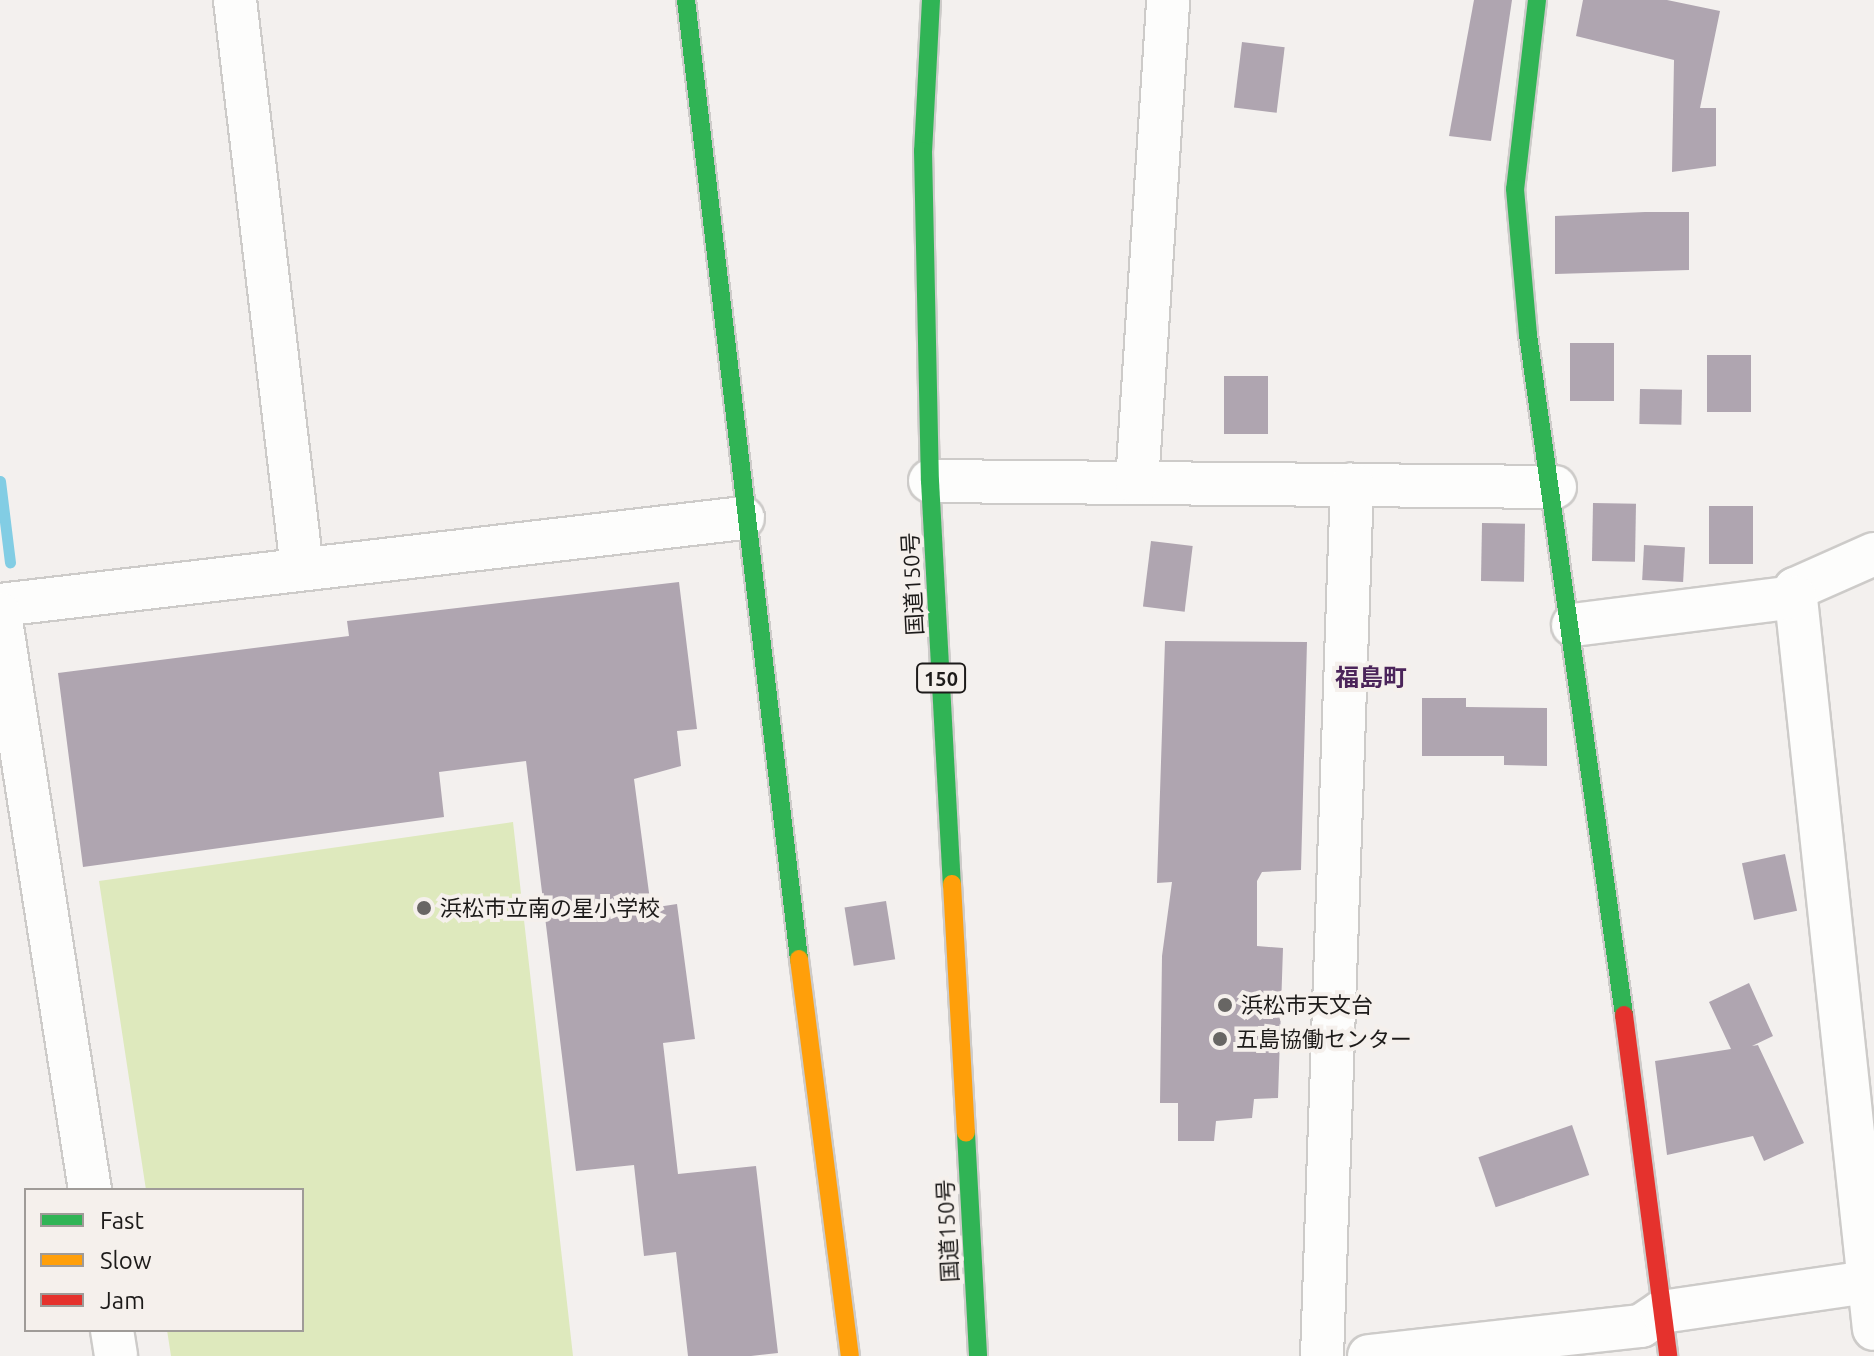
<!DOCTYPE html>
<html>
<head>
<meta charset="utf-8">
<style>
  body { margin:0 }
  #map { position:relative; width:1874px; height:1356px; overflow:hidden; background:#f3f0ee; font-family:Ubuntu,"Noto Sans JP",sans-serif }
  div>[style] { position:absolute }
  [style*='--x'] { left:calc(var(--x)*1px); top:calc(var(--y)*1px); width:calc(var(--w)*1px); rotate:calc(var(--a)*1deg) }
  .green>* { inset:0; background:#dee9bd }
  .stream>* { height:11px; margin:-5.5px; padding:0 5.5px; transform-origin:5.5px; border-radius:5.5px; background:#82cde4 }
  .building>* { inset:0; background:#afa5b0; transform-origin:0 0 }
  .roads { filter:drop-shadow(2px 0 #cdcbc9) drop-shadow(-2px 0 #cdcbc9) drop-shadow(0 2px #cdcbc9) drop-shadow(0 -2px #cdcbc9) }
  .street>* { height:42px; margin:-21px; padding:0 21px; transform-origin:21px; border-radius:21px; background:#fdfdfc }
  .fast>* { height:18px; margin:-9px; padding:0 9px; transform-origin:9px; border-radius:9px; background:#30b455 }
  .slow>* { height:18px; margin:-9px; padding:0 9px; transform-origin:9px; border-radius:9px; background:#ff9f0a }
  .jam>* { height:18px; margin:-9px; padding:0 9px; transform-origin:9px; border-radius:9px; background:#e5322d }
  .dots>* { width:22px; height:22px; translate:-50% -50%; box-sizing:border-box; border:4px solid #f5f0ec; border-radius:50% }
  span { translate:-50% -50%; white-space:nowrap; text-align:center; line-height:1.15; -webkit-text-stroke:8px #f5f0ec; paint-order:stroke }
  .shield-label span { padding:2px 6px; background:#f5f0ec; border:2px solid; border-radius:6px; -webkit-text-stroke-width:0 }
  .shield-label { font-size:20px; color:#1d1b1a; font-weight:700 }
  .street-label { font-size:22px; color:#1d1b1a }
  .poi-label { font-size:22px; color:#1d1b1a }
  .left { translate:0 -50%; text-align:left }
  .neighbourhood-label { font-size:24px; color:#4b245a; font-weight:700 }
  .legend { position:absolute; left:24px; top:1188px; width:280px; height:144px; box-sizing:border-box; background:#f5f0ec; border:2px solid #9f9b98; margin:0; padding:10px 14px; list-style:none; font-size:24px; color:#1d1b1a }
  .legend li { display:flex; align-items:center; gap:16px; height:40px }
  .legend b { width:40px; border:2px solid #9f9b98 }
</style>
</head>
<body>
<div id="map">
  <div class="green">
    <div style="clip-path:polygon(513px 822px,573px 1356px,171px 1356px,167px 1330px,302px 1330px,302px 1190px,146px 1190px,99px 881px)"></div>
  </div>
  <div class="stream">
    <div style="--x:0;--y:481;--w:82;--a:83"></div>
  </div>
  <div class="building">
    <div style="clip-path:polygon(1474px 0,1512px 0,1491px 141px,1449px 136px)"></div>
    <div style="clip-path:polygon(1583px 0,1667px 0,1720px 11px,1700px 108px,1716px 108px,1716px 166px,1672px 172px,1674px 60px,1576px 36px)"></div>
    <div style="left:1242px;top:42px;width:43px;height:66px;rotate:7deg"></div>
    <div style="clip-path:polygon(1645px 212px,1689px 212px,1689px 270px,1555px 274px,1555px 216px)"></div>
    <div style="left:1570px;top:343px;width:44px;height:58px"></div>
    <div style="left:1707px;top:355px;width:44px;height:57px"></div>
    <div style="left:1224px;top:376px;width:44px;height:58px"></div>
    <div style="left:1640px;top:389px;width:42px;height:35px;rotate:1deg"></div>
    <div style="left:1593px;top:503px;width:43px;height:58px;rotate:1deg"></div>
    <div style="left:1709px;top:506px;width:44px;height:58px"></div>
    <div style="left:1482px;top:523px;width:43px;height:58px;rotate:1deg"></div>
    <div style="left:1151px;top:541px;width:42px;height:66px;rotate:7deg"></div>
    <div style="left:1644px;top:545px;width:41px;height:35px;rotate:3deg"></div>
    <div style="clip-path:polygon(679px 582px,697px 729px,677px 731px,681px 766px,634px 779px,651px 908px,677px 904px,695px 1039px,663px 1043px,678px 1174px,756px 1166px,778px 1353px,751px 1356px,688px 1356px,676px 1252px,644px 1256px,634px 1165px,576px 1171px,526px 761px,439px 772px,444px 817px,83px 867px,58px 673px,349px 636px,347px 621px)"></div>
    <div style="clip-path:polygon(1165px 641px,1307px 642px,1301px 870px,1262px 872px,1257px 881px,1257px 946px,1283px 948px,1278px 1098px,1254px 1099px,1252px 1118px,1216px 1121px,1214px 1141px,1178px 1141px,1178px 1103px,1160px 1103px,1162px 956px,1172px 882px,1157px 883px)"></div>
    <div style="clip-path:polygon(1422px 698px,1466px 698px,1466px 707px,1547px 708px,1547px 766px,1504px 765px,1504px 756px,1422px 756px)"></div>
    <div style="left:1785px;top:854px;width:58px;height:44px;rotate:78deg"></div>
    <div style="left:886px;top:901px;width:59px;height:42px;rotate:81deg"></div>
    <div style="clip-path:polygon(1749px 983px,1773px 1036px,1752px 1046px,1758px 1045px,1804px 1143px,1764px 1161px,1753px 1136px,1667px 1155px,1655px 1061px,1731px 1049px,1709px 1002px)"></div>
    <div style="left:1572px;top:1125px;width:53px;height:99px;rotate:71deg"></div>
  </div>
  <div class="roads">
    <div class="street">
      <div style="--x:235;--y:0;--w:573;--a:83.28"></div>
      <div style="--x:930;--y:481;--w:625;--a:0.55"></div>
      <div style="--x:1137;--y:483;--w:484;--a:-86.3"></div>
      <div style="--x:1874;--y:554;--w:86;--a:156.1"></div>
      <div style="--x:1795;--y:589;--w:744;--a:83.91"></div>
      <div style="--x:0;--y:605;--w:748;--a:-6.68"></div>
      <div style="--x:0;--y:614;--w:583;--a:81.12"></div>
      <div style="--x:1573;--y:625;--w:224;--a:-7.2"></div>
      <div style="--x:112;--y:1330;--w:26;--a:81"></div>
      <div style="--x:1322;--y:1356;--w:872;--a:-88.03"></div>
      <div style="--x:1369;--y:1356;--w:274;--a:-6.3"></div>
      <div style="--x:1641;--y:1326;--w:25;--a:-34"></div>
      <div style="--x:1662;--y:1312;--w:214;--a:-8.3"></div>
    </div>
    <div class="fast">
      <div style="--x:686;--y:0;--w:966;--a:83.28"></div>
      <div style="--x:931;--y:0;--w:151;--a:93"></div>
      <div style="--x:923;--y:151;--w:330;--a:88.8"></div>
      <div style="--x:930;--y:481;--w:404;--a:86.9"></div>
      <div style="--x:1537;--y:0;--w:190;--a:96.6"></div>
      <div style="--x:1515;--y:189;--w:147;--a:84.9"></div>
      <div style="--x:1528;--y:335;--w:687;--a:81.96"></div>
      <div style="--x:966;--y:1133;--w:223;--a:86.9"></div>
    </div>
    <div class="slow">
      <div style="--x:952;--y:884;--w:249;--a:86.8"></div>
      <div style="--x:799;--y:959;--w:400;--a:82.7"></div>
    </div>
    <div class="jam">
      <div style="--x:1624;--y:1015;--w:344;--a:82.6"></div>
    </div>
  </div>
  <div class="dots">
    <div style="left:424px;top:908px;background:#686664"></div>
    <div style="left:1225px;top:1005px;background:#686664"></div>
    <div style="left:1220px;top:1039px;background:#686664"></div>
  </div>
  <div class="shield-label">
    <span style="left:941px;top:678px">150</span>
  </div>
  <div class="street-label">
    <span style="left:912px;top:584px;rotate:-93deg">国道150号</span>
    <span style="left:947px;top:1231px;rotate:-93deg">国道150号</span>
  </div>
  <div class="poi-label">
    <span class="left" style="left:440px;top:908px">浜松市立南の星小学校</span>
    <span class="left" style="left:1241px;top:1005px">浜松市天文台</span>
    <span class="left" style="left:1236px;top:1039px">五島協働センター</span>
  </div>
  <div class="neighbourhood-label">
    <span style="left:1371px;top:678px">福島町</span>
  </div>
  <ul class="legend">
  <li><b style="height:10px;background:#30b455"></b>Fast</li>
  <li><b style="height:10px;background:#ff9f0a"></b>Slow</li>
  <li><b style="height:10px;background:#e5322d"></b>Jam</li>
  </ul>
</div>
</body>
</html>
